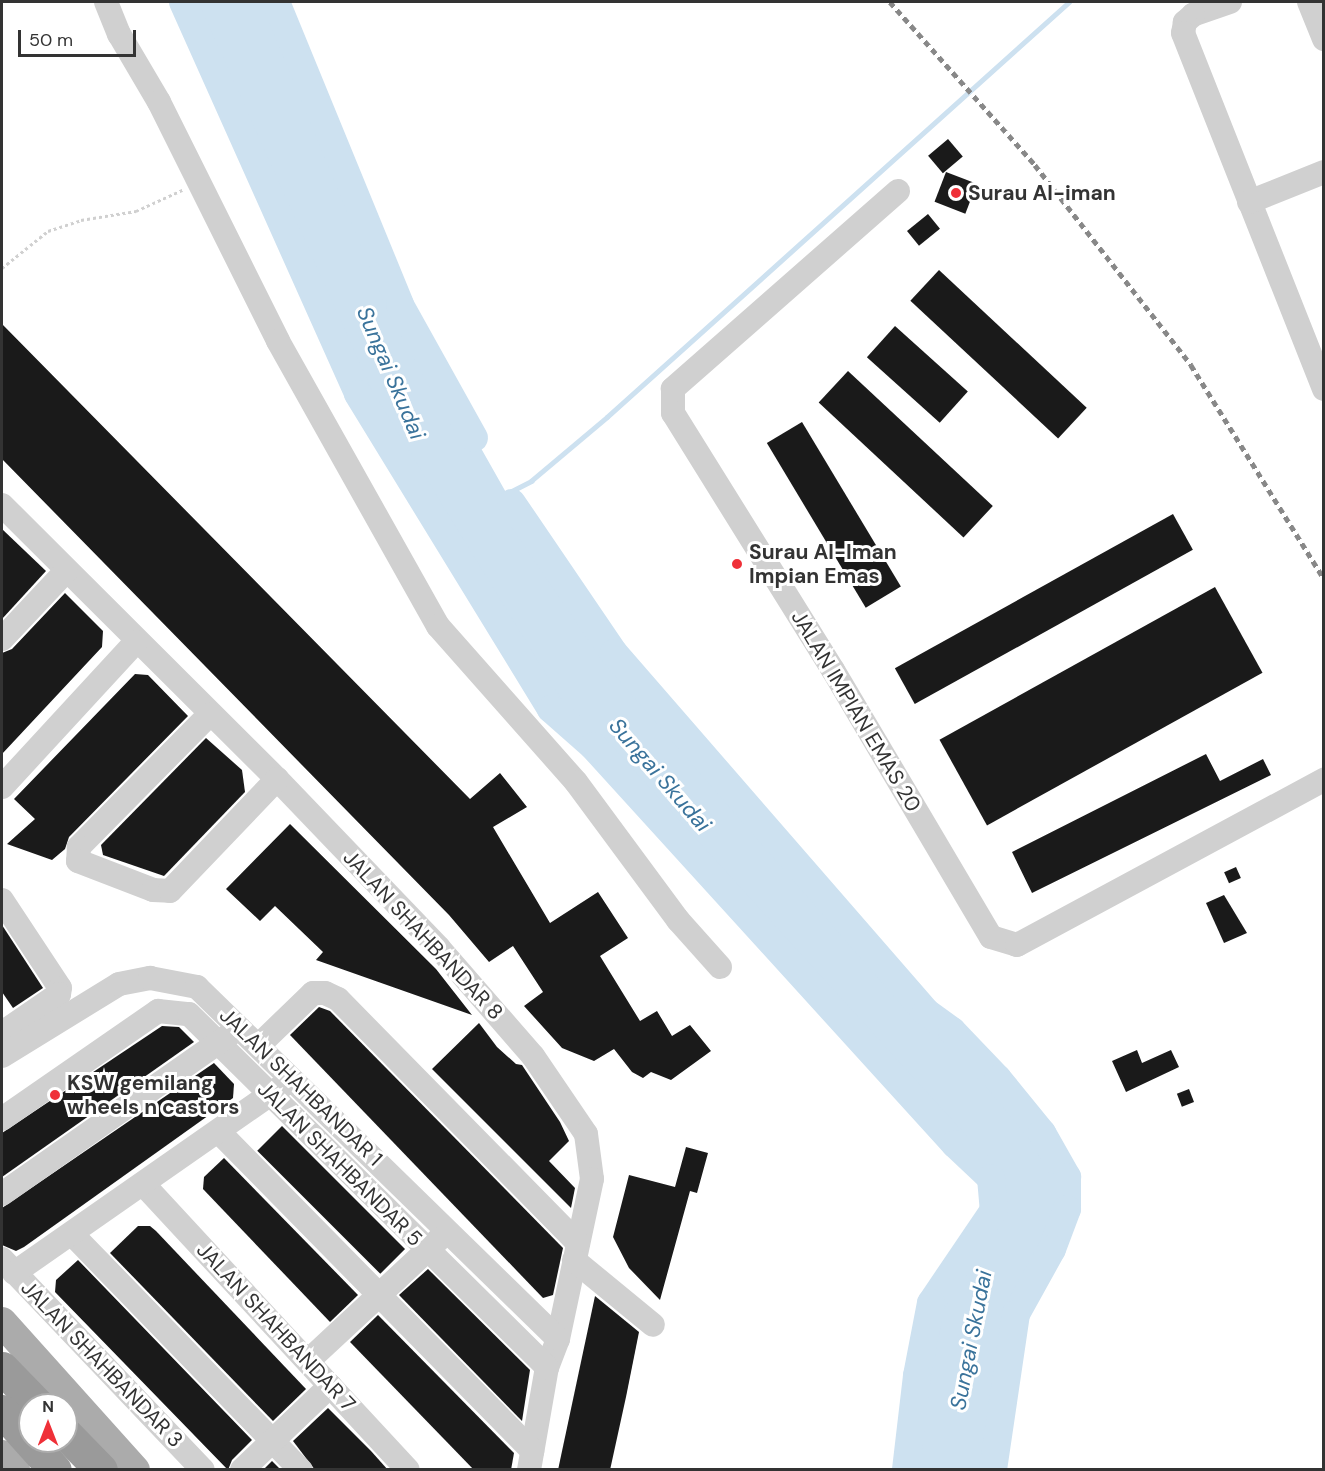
<!DOCTYPE html>
<html>
<head>
<meta charset="utf-8">
<style>
  body { margin:0 }
  #map { position:relative; width:1325px; height:1471px; overflow:hidden; background:#fff; font-family:"DM Sans",sans-serif }
  div>[style] { position:absolute }
  [style*='--x'] { left:calc(var(--x)*1px); top:calc(var(--y)*1px); width:calc(var(--w)*1px); rotate:calc(var(--a)*1deg) }
  .water>* { inset:0; background:#cde1f0 }
  .stream>* { height:4.5px; margin:-2.25px; padding:0 2.25px; transform-origin:2.25px; border-radius:2.25px; background:#cde1f0 }
  .river>* { height:28px; margin:-14px; padding:0 14px; transform-origin:14px; border-radius:14px; background:#cde1f0 }
  .building>* { inset:0; background:#1a1a1a; transform-origin:0 0 }
  .path>* { height:3px; margin-top:-1.5px; transform-origin:0; background:repeating-linear-gradient(90deg,#d0d0d0 0 3px,transparent 0 6px) }
  .minor>* { height:24px; margin:-12px; padding:0 12px; transform-origin:12px; border-radius:12px; background:#d0d0d0 }
  .major>* { height:30px; margin:-15px; padding:0 15px; transform-origin:15px; border-radius:15px; background:#ababab }
  .highway>* { height:33px; margin:-16.5px; padding:0 16.5px; transform-origin:16.5px; border-radius:16.5px; background:#9a9a9a }
  .rail>* { height:4.5px; margin-top:-2.25px; transform-origin:0; background:repeating-linear-gradient(90deg,#888 0 6px,transparent 0 10.5px) }
  .dots>* { width:16px; height:16px; translate:-50% -50%; box-sizing:border-box; border:3px solid #fff; border-radius:50% }
  span { translate:-50% -50%; white-space:nowrap; text-align:center; line-height:1.15; -webkit-text-stroke:6px #fff; paint-order:stroke }
  .poi-label { font-size:21px; color:#333; font-weight:700 }
  .left { translate:0 -50%; text-align:left }
  .street-label { font-size:21px; color:#333 }
  .water-label { font-size:22px; color:#3a739b; font-style:italic }
  .frame { position:absolute; inset:0; border:3px solid #333; pointer-events:none }
  .north { position:absolute; left:18px; top:1393px; width:60px; height:60px; box-sizing:border-box; background:#fff; border:2px solid #adadad; border-radius:50%; rotate:0deg; font-size:16px; font-weight:700; line-height:24px; text-align:center; color:#333 }
  .north::after { content:''; display:block; margin:auto; width:21px; height:27px; background:#ef3038; clip-path:polygon(50% 0,100% 100%,50% 72%,0 100%) }
  .scale { position:absolute; left:18px; top:30px; width:118px; height:27px; box-sizing:border-box; border:3px solid #333; border-top:0; padding-left:8px; font-size:18px; line-height:21px; white-space:nowrap; color:#333; -webkit-text-stroke:4px #fff; paint-order:stroke }
</style>
</head>
<body>
<div id="map">
  <div class="water">
    <div style="clip-path:polygon(183px 2px,276px 2px,400px 305px,512px 503px,614px 653px,926px 1012px,952px 1031px,998px 1079px,1042px 1133px,1067px 1177px,1067px 1209px,1052px 1249px,1016px 1314px,993px 1469px,906px 1469px,917px 1376px,931px 1303px,994px 1210px,991px 1178px,955px 1144px,593px 746px,551px 709px,358px 394px)"></div>
  </div>
  <div class="stream">
    <div style="--x:502;--y:496;--w:33;--a:-27"></div>
    <div style="--x:531;--y:481;--w:99;--a:-40.1"></div>
    <div style="--x:607;--y:417;--w:621;--a:-41.93"></div>
  </div>
  <div class="river">
    <div style="--x:183;--y:2;--w:429;--a:65.9"></div>
    <div style="--x:358;--y:394;--w:369;--a:58.5"></div>
    <div style="--x:551;--y:709;--w:56;--a:41.4"></div>
    <div style="--x:593;--y:746;--w:538;--a:47.71"></div>
    <div style="--x:955;--y:1144;--w:50;--a:43.4"></div>
    <div style="--x:991;--y:1178;--w:32;--a:85"></div>
    <div style="--x:994;--y:1210;--w:112;--a:124.1"></div>
    <div style="--x:931;--y:1303;--w:74;--a:100.9"></div>
    <div style="--x:917;--y:1376;--w:95;--a:96.7"></div>
    <div style="--x:276;--y:2;--w:327;--a:67.7"></div>
    <div style="--x:400;--y:305;--w:152;--a:60.9"></div>
    <div style="--x:512;--y:503;--w:181;--a:55.8"></div>
    <div style="--x:614;--y:653;--w:476;--a:49"></div>
    <div style="--x:926;--y:1012;--w:32;--a:36"></div>
    <div style="--x:952;--y:1031;--w:66;--a:46.2"></div>
    <div style="--x:998;--y:1079;--w:70;--a:50.8"></div>
    <div style="--x:1042;--y:1133;--w:51;--a:60.4"></div>
    <div style="--x:1067;--y:1177;--w:32;--a:90"></div>
    <div style="--x:1067;--y:1209;--w:43;--a:110.6"></div>
    <div style="--x:1052;--y:1249;--w:74;--a:119"></div>
    <div style="--x:1016;--y:1314;--w:158;--a:98.4"></div>
  </div>
  <div class="building">
    <div style="left:948px;top:139px;width:23px;height:26px;rotate:50deg"></div>
    <div style="left:946px;top:172px;width:33px;height:32px;rotate:21deg"></div>
    <div style="left:928px;top:214px;width:19px;height:27px;rotate:51deg"></div>
    <div style="left:939px;top:270px;width:202px;height:42px;rotate:43deg"></div>
    <div style="clip-path:polygon(2px 324px,470px 799px,500px 773px,527px 807px,493px 827px,550px 923px,598px 892px,628px 938px,600px 956px,640px 1021px,657px 1011px,672px 1036px,690px 1025px,711px 1051px,671px 1080px,651px 1072px,643px 1078px,632px 1072px,614px 1049px,594px 1061px,562px 1048px,524px 1006px,543px 992px,513px 946px,489px 962px,449px 915px,2px 459px)"></div>
    <div style="left:895px;top:326px;width:98px;height:42px;rotate:42deg"></div>
    <div style="left:848px;top:371px;width:198px;height:43px;rotate:43deg"></div>
    <div style="left:802px;top:422px;width:192px;height:41px;rotate:59deg"></div>
    <div style="left:1173px;top:514px;width:41px;height:318px;rotate:61deg"></div>
    <div style="clip-path:polygon(2px 529px,46px 571px,2px 619px)"></div>
    <div style="left:1215px;top:587px;width:98px;height:315px;rotate:61deg"></div>
    <div style="clip-path:polygon(65px 593px,103px 631px,102px 647px,2px 754px,2px 653px,12px 649px)"></div>
    <div style="clip-path:polygon(135px 674px,148px 675px,188px 716px,69px 837px,65px 849px,52px 860px,7px 844px,35px 819px,14px 799px)"></div>
    <div style="clip-path:polygon(206px 738px,242px 770px,245px 792px,164px 876px,103px 855px,101px 845px)"></div>
    <div style="clip-path:polygon(1206px 754px,1220px 781px,1263px 759px,1271px 775px,1032px 893px,1012px 852px)"></div>
    <div style="clip-path:polygon(290px 824px,436px 969px,472px 1015px,316px 960px,323px 952px,275px 906px,260px 921px,226px 889px)"></div>
    <div style="left:1236px;top:867px;width:12px;height:13px;rotate:66deg"></div>
    <div style="clip-path:polygon(1224px 895px,1247px 933px,1224px 943px,1206px 903px)"></div>
    <div style="clip-path:polygon(2px 925px,43px 988px,13px 1008px,2px 992px)"></div>
    <div style="clip-path:polygon(319px 1007px,330px 1011px,563px 1248px,553px 1295px,543px 1298px,290px 1035px)"></div>
    <div style="clip-path:polygon(479px 1023px,497px 1047px,516px 1064px,522px 1065px,560px 1122px,569px 1141px,549px 1161px,575px 1188px,571px 1208px,432px 1069px)"></div>
    <div style="clip-path:polygon(162px 1026px,179px 1027px,194px 1042px,2px 1177px,2px 1133px)"></div>
    <div style="clip-path:polygon(1137px 1050px,1142px 1063px,1171px 1050px,1179px 1067px,1126px 1092px,1112px 1061px)"></div>
    <div style="clip-path:polygon(214px 1063px,234px 1084px,233px 1098px,24px 1247px,16px 1251px,2px 1245px,2px 1208px)"></div>
    <div style="left:1189px;top:1089px;width:14px;height:13px;rotate:69deg"></div>
    <div style="left:282px;top:1126px;width:174px;height:35px;rotate:45deg"></div>
    <div style="clip-path:polygon(686px 1147px,708px 1153px,697px 1193px,690px 1191px,660px 1300px,629px 1268px,613px 1237px,629px 1175px,675px 1187px)"></div>
    <div style="clip-path:polygon(224px 1158px,358px 1295px,330px 1322px,203px 1189px,204px 1177px)"></div>
    <div style="clip-path:polygon(138px 1226px,150px 1226px,156px 1231px,306px 1389px,273px 1421px,110px 1253px)"></div>
    <div style="clip-path:polygon(78px 1260px,252px 1440px,232px 1460px,228px 1470px,55px 1292px,56px 1280px)"></div>
    <div style="clip-path:polygon(428px 1269px,530px 1370px,522px 1421px,399px 1295px)"></div>
    <div style="clip-path:polygon(595px 1296px,639px 1332px,626px 1397px,610px 1470px,558px 1470px)"></div>
    <div style="clip-path:polygon(378px 1315px,514px 1453px,511px 1470px,474px 1470px,350px 1342px)"></div>
    <div style="clip-path:polygon(328px 1408px,371px 1451px,388px 1470px,315px 1470px,293px 1441px)"></div>
    <div style="clip-path:polygon(272px 1461px,281px 1470px,263px 1470px)"></div>
  </div>
  <div class="path">
    <div style="--x:2;--y:268;--w:59;--a:-38.8"></div>
    <div style="--x:48;--y:231;--w:35;--a:-18"></div>
    <div style="--x:81;--y:220;--w:56;--a:-9.3"></div>
    <div style="--x:136;--y:211;--w:51;--a:-24.5"></div>
  </div>
  <div class="minor">
    <div style="--x:106;--y:2;--w:35;--a:68"></div>
    <div style="--x:119;--y:34;--w:79;--a:59.5"></div>
    <div style="--x:159;--y:102;--w:267;--a:63.5"></div>
    <div style="--x:278;--y:341;--w:327;--a:60.7"></div>
    <div style="--x:438;--y:626;--w:208;--a:48.5"></div>
    <div style="--x:576;--y:782;--w:172;--a:53.5"></div>
    <div style="--x:678;--y:920;--w:63;--a:48.2"></div>
    <div style="--x:1230;--y:2;--w:39;--a:161"></div>
    <div style="--x:1193;--y:15;--w:11;--a:139"></div>
    <div style="--x:1185;--y:22;--w:11;--a:100"></div>
    <div style="--x:1183;--y:33;--w:383;--a:68.4"></div>
    <div style="--x:1309;--y:2;--w:40;--a:68"></div>
    <div style="--x:898;--y:191;--w:300;--a:138.7"></div>
    <div style="--x:673;--y:389;--w:24;--a:90"></div>
    <div style="--x:673;--y:413;--w:303;--a:58.1"></div>
    <div style="--x:833;--y:670;--w:310;--a:59.4"></div>
    <div style="--x:991;--y:937;--w:27;--a:17"></div>
    <div style="--x:1017;--y:945;--w:349;--a:-28.3"></div>
    <div style="--x:1249;--y:202;--w:81;--a:-21.8"></div>
    <div style="--x:2;--y:505;--w:388;--a:44.9"></div>
    <div style="--x:277;--y:779;--w:234;--a:46.2"></div>
    <div style="--x:439;--y:948;--w:143;--a:49"></div>
    <div style="--x:533;--y:1056;--w:94;--a:55.8"></div>
    <div style="--x:586;--y:1134;--w:45;--a:82.4"></div>
    <div style="--x:592;--y:1179;--w:164;--a:102"></div>
    <div style="--x:558;--y:1339;--w:30;--a:111"></div>
    <div style="--x:547;--y:1367;--w:105;--a:99.9"></div>
    <div style="--x:2;--y:639;--w:93;--a:-46.7"></div>
    <div style="--x:210;--y:714;--w:187;--a:134.6"></div>
    <div style="--x:79;--y:847;--w:14;--a:94"></div>
    <div style="--x:78;--y:861;--w:80;--a:21.1"></div>
    <div style="--x:153;--y:890;--w:17;--a:3"></div>
    <div style="--x:170;--y:891;--w:155;--a:-46.3"></div>
    <div style="--x:2;--y:787;--w:197;--a:-47.3"></div>
    <div style="--x:2;--y:900;--w:105;--a:56.6"></div>
    <div style="--x:60;--y:988;--w:6;--a:99"></div>
    <div style="--x:59;--y:994;--w:69;--a:145.6"></div>
    <div style="--x:259;--y:1045;--w:75;--a:-43.9"></div>
    <div style="--x:313;--y:993;--w:12;--a:0"></div>
    <div style="--x:325;--y:993;--w:14;--a:25"></div>
    <div style="--x:338;--y:999;--w:342;--a:45.5"></div>
    <div style="--x:2;--y:1056;--w:137;--a:-31.6"></div>
    <div style="--x:119;--y:984;--w:32;--a:-11"></div>
    <div style="--x:150;--y:978;--w:48;--a:10.8"></div>
    <div style="--x:197;--y:987;--w:504;--a:44.28"></div>
    <div style="--x:2;--y:1119;--w:190;--a:-34.7"></div>
    <div style="--x:158;--y:1011;--w:31;--a:6"></div>
    <div style="--x:189;--y:1014;--w:503;--a:44.6"></div>
    <div style="--x:219;--y:1132;--w:447;--a:45.5"></div>
    <div style="--x:144;--y:1185;--w:388;--a:47.2"></div>
    <div style="--x:2;--y:1194;--w:277;--a:-35"></div>
    <div style="--x:72;--y:1234;--w:329;--a:45.9"></div>
    <div style="--x:2;--y:1259;--w:291;--a:46.4"></div>
    <div style="--x:574;--y:1260;--w:102;--a:39.4"></div>
    <div style="--x:14;--y:1273;--w:328;--a:-34.9"></div>
    <div style="--x:308;--y:1361;--w:178;--a:-42.9"></div>
    <div style="--x:242;--y:1470;--w:122;--a:-43.7"></div>
  </div>
  <div class="major">
    <div style="--x:2;--y:1322;--w:199;--a:48.1"></div>
    <div style="--x:2;--y:1455;--w:20;--a:49"></div>
  </div>
  <div class="highway">
    <div style="--x:2;--y:1368;--w:52;--a:45.8"></div>
    <div style="--x:2;--y:1411;--w:79;--a:48.1"></div>
    <div style="--x:66;--y:1434;--w:50;--a:45.8"></div>
  </div>
  <div class="rail">
    <div style="--x:890;--y:2;--w:218;--a:48.3"></div>
    <div style="--x:1035;--y:165;--w:254;--a:52"></div>
    <div style="--x:1191;--y:365;--w:252;--a:58.1"></div>
  </div>
  <div class="dots">
    <div style="left:956px;top:193px;background:#ef3038"></div>
    <div style="left:737px;top:564px;background:#ef3038"></div>
    <div style="left:55px;top:1095px;background:#ef3038"></div>
  </div>
  <div class="poi-label">
    <span class="left" style="left:968px;top:193px">Surau Al-iman</span>
    <span class="left" style="left:749px;top:564px">Surau Al-Iman<br>Impian Emas</span>
    <span class="left" style="left:67px;top:1095px">KSW gemilang<br>wheels n castors</span>
  </div>
  <div class="street-label">
    <span style="left:856px;top:711px;rotate:59deg">JALAN IMPIAN EMAS 20</span>
    <span style="left:423px;top:935px;rotate:47deg">JALAN SHAHBANDAR 8</span>
    <span style="left:301px;top:1087px;rotate:44deg">JALAN SHAHBANDAR 1</span>
    <span style="left:340px;top:1164px;rotate:45deg">JALAN SHAHBANDAR 5</span>
    <span style="left:276px;top:1327px;rotate:47deg">JALAN SHAHBANDAR 7</span>
    <span style="left:102px;top:1364px;rotate:46deg">JALAN SHAHBANDAR 3</span>
  </div>
  <div class="water-label">
    <span style="left:391px;top:373px;rotate:67deg">Sungai Skudai</span>
    <span style="left:660px;top:775px;rotate:49deg">Sungai Skudai</span>
    <span style="left:971px;top:1340px;rotate:-79deg">Sungai Skudai</span>
  </div>
  <div class="frame"></div>
  <div class="north">N</div>
  <div class="scale">50 m</div>
</div>
</body>
</html>
